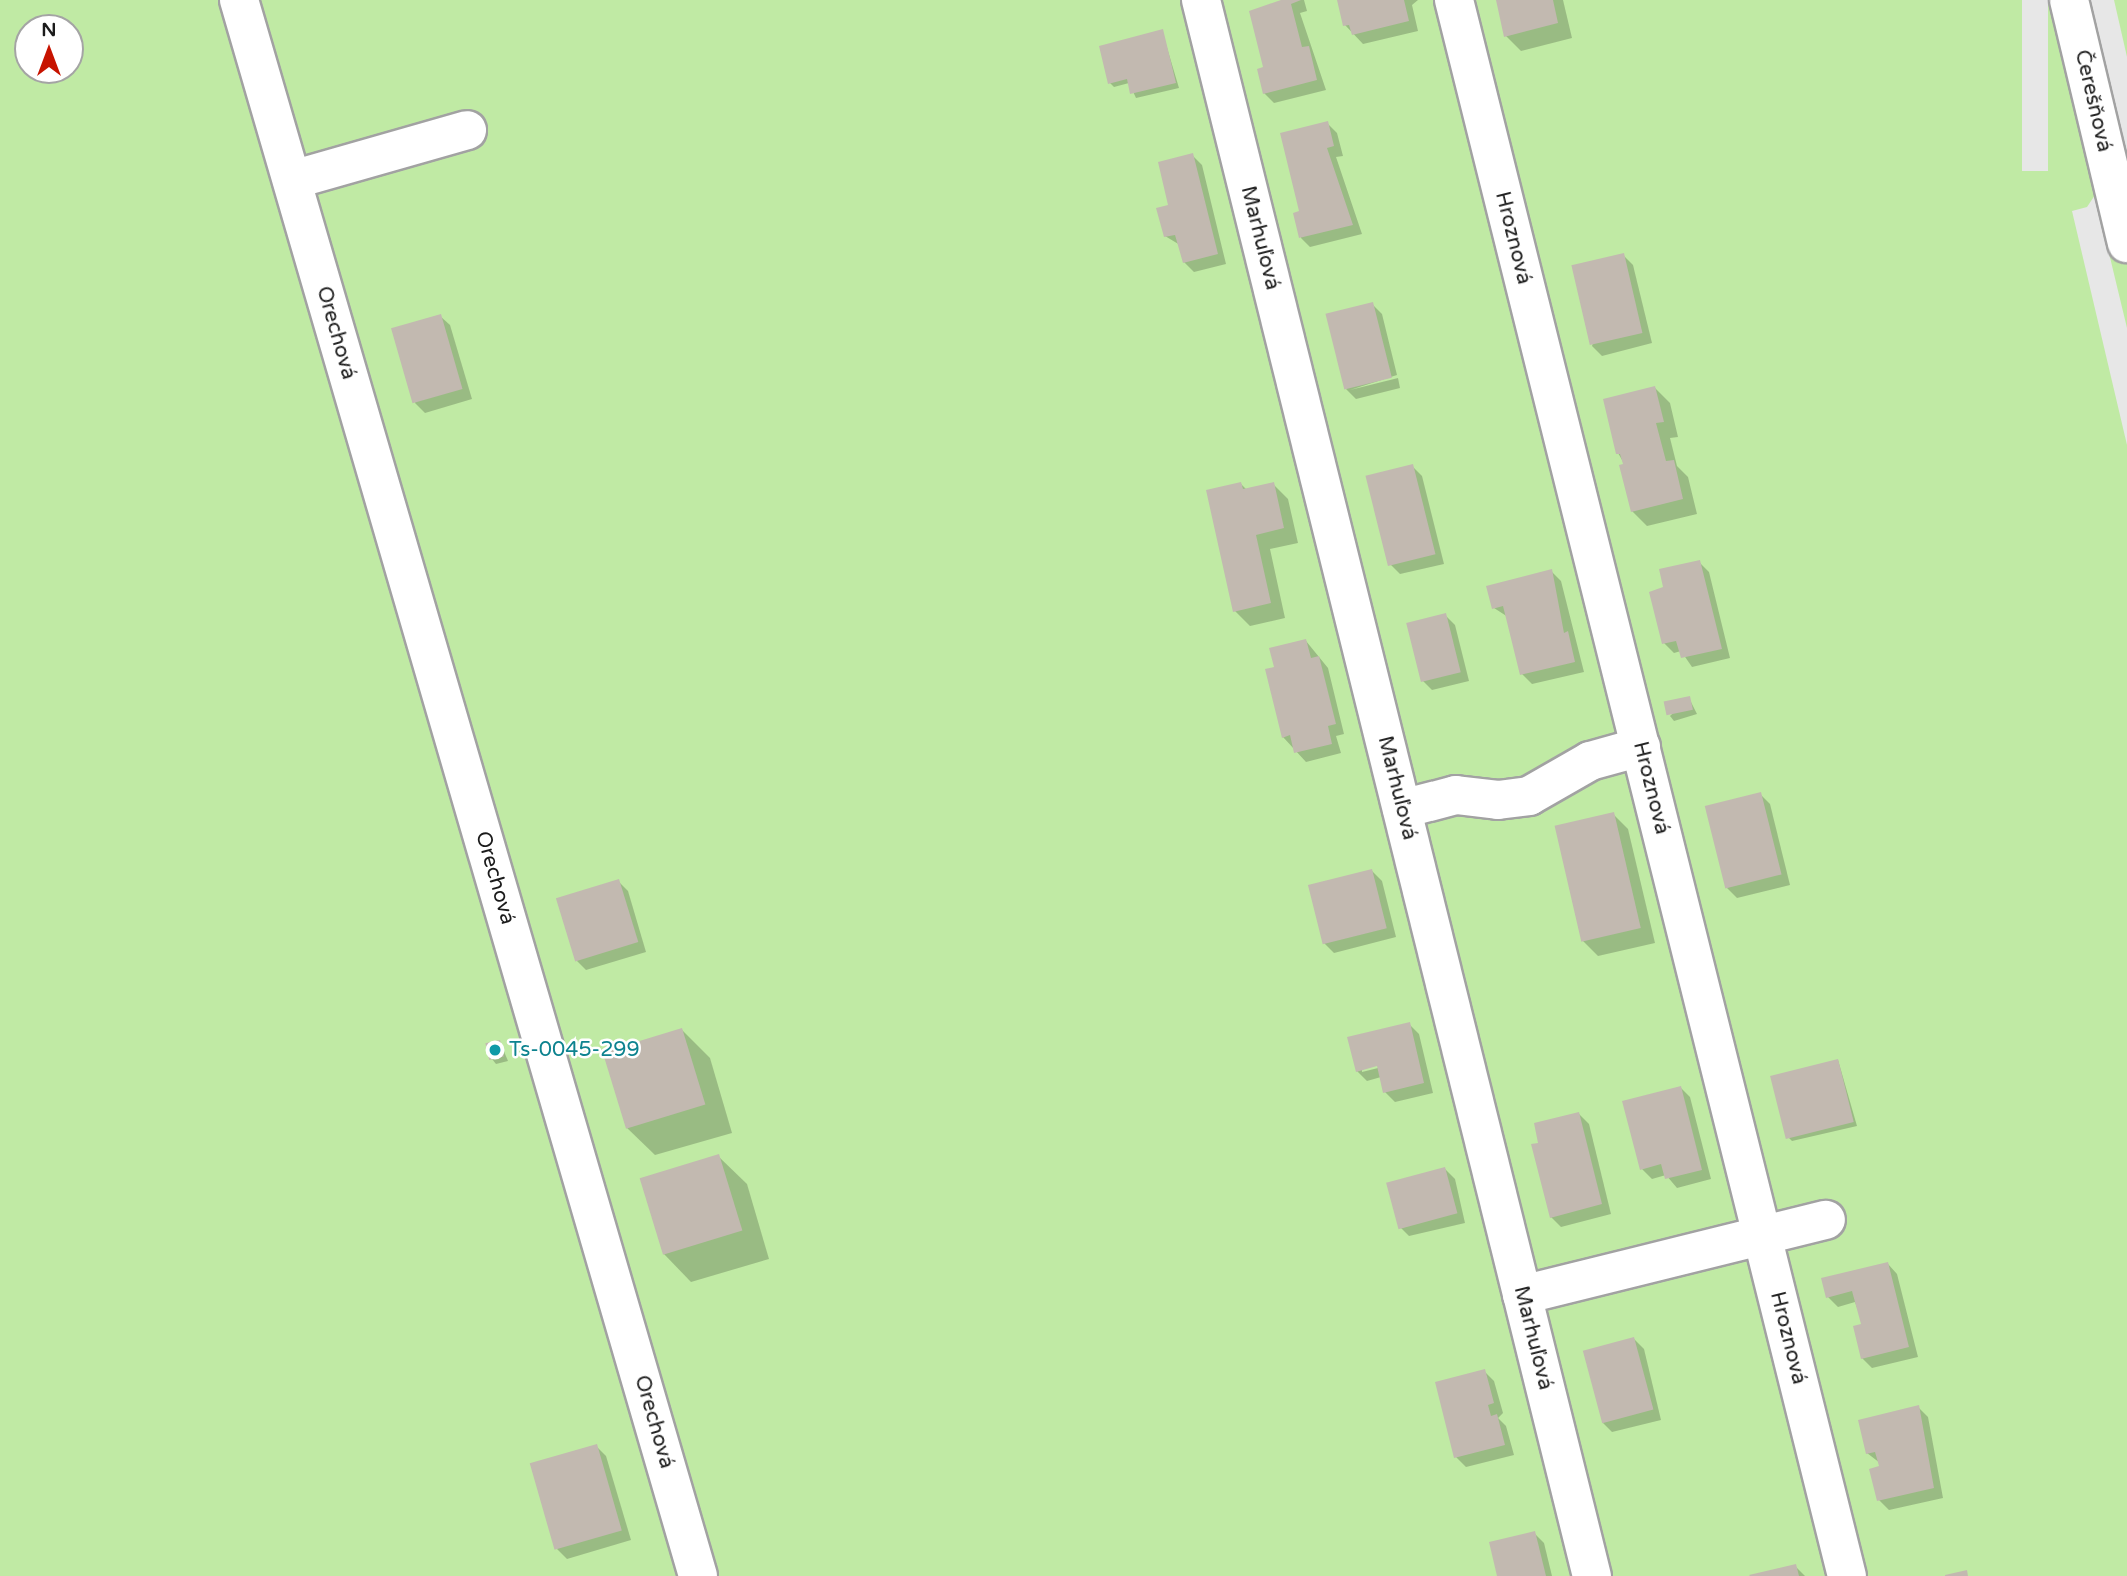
<!DOCTYPE html>
<html>
<head>
<meta charset="utf-8">
<style>
  body { margin:0 }
  #map { position:relative; width:2127px; height:1576px; overflow:hidden; background:#edeae0; font-family:"Varela Round",sans-serif }
  div>[style] { position:absolute }
  [style*='--x'] { left:calc(var(--x)*1px); top:calc(var(--y)*1px); width:calc(var(--w)*1px); rotate:calc(var(--a)*1deg) }
  .grass>* { inset:0; background:#c0eaa4 }
  .parking>* { inset:0; background:#e7e7e7; transform-origin:0 0 }
  .shadow>* { inset:0; background:#0003 }
  .building>* { inset:0; background:#c2b9b0; transform-origin:0 0 }
  .roads { filter:drop-shadow(2px 0 #a2a2a2) drop-shadow(-2px 0 #a2a2a2) drop-shadow(0 2px #a2a2a2) drop-shadow(0 -2px #a2a2a2) }
  .minor>* { height:38px; margin:-19px; padding:0 19px; transform-origin:19px; border-radius:19px; background:#fff }
  .dots>* { width:19px; height:19px; translate:-50% -50%; box-sizing:border-box; border:4px solid #fff; border-radius:50% }
  span { translate:-50% -50%; white-space:nowrap; text-align:center; line-height:1.15; -webkit-text-stroke:5px #fff; paint-order:stroke }
  .street-label { font-size:21px; color:#1b1b1b }
  .culture-label { font-size:21px; color:#0d838f }
  .left { translate:0 -50%; text-align:left }
  .north { position:absolute; left:14px; top:14px; width:70px; height:70px; box-sizing:border-box; background:#fff; border:2px solid #a4a4a4; border-radius:50%; rotate:0deg; font-size:19px; font-weight:700; line-height:28px; text-align:center; color:#1b1b1b }
  .north::after { content:''; display:block; margin:auto; width:24px; height:32px; background:#c71300; clip-path:polygon(50% 0,100% 100%,50% 72%,0 100%) }
</style>
</head>
<body>
<div id="map">
  <div class="grass">
    <div style="clip-path:polygon(evenodd,0 0,2127px 0,2127px 1576px,0 1576px,0 0,28px 28px,70px 28px,70px 70px,28px 70px,28px 28px)"></div>
  </div>
  <div class="parking">
    <div style="left:2022px;top:0;width:26px;height:171px"></div>
    <div style="clip-path:polygon(2084px 0,2114px 0,2127px 57px,2127px 150px,2121px 152px)"></div>
    <div style="clip-path:polygon(2095px 195px,2127px 328px,2127px 445px,2072px 211px,2087px 207px)"></div>
  </div>
  <div class="shadow">
    <div style="clip-path:polygon(1283px 0,1304px 0,1307px 11px,1300px 13px,1326px 90px,1274px 103px,1264px 93px,1265px 68px)"></div>
    <div style="clip-path:polygon(1339px 0,1418px 0,1412px 5px,1418px 31px,1363px 44px,1345px 25px)"></div>
    <div style="clip-path:polygon(1497px 0,1563px 0,1572px 38px,1521px 51px,1506px 36px)"></div>
    <div style="clip-path:polygon(1162px 31px,1179px 88px,1136px 98px,1129px 83px,1114px 87px,1110px 83px)"></div>
    <div style="clip-path:polygon(1327px 123px,1337px 133px,1343px 156px,1336px 157px,1362px 234px,1310px 247px,1301px 238px,1301px 213px)"></div>
    <div style="clip-path:polygon(1192px 155px,1202px 165px,1226px 264px,1194px 272px,1184px 262px,1180px 245px,1165px 236px)"></div>
    <div style="clip-path:polygon(1623px 255px,1633px 265px,1652px 343px,1602px 356px,1592px 346px)"></div>
    <div style="clip-path:polygon(1372px 304px,1382px 314px,1397px 375px,1350px 390px,1398px 378px,1400px 388px,1356px 399px,1346px 389px)"></div>
    <div style="clip-path:polygon(440px 316px,450px 325px,472px 399px,425px 413px,415px 403px)"></div>
    <div style="clip-path:polygon(1655px 388px,1670px 403px,1678px 437px,1670px 438px,1677px 466px,1688px 477px,1697px 514px,1647px 526px,1632px 511px,1625px 465px,1618px 453px)"></div>
    <div style="clip-path:polygon(1412px 466px,1422px 476px,1444px 564px,1400px 574px,1390px 564px)"></div>
    <div style="clip-path:polygon(1241px 484px,1247px 490px,1273px 484px,1288px 499px,1298px 543px,1270px 549px,1285px 618px,1250px 626px,1235px 611px)"></div>
    <div style="clip-path:polygon(1699px 562px,1709px 572px,1730px 658px,1692px 667px,1681px 651px,1674px 653px,1664px 643px,1665px 589px)"></div>
    <div style="clip-path:polygon(1551px 571px,1561px 581px,1584px 672px,1532px 684px,1522px 674px,1508px 617px,1494px 608px)"></div>
    <div style="clip-path:polygon(1445px 615px,1455px 625px,1469px 681px,1432px 690px,1422px 680px)"></div>
    <div style="clip-path:polygon(1306px 641px,1328px 668px,1344px 734px,1336px 736px,1341px 753px,1306px 762px,1283px 737px,1276px 669px)"></div>
    <div style="clip-path:polygon(1689px 698px,1697px 714px,1674px 721px,1670px 716px)"></div>
    <div style="clip-path:polygon(1760px 794px,1770px 804px,1790px 885px,1737px 898px,1727px 888px)"></div>
    <div style="clip-path:polygon(1613px 814px,1628px 829px,1655px 943px,1598px 956px,1583px 941px)"></div>
    <div style="clip-path:polygon(1372px 871px,1382px 881px,1396px 937px,1334px 953px,1324px 943px)"></div>
    <div style="clip-path:polygon(618px 881px,628px 891px,646px 952px,586px 970px,576px 960px)"></div>
    <div style="clip-path:polygon(evenodd,1409px 1024px,1419px 1034px,1433px 1093px,1395px 1102px,1385px 1092px,1381px 1077px,1367px 1081px,1357px 1071px,1409px 1024px,1385px 1062px,1386px 1066px,1362px 1072px,1362px 1068px,1385px 1062px)"></div>
    <div style="clip-path:polygon(682px 1030px,710px 1058px,732px 1133px,655px 1155px,626px 1127px)"></div>
    <div style="clip-path:polygon(500px 1042px,508px 1061px,496px 1064px,492px 1059px)"></div>
    <div style="clip-path:polygon(1838px 1060px,1857px 1126px,1792px 1141px,1788px 1137px)"></div>
    <div style="clip-path:polygon(1680px 1087px,1690px 1097px,1711px 1179px,1677px 1188px,1666px 1175px,1652px 1179px,1642px 1169px)"></div>
    <div style="clip-path:polygon(1579px 1114px,1589px 1124px,1611px 1214px,1561px 1227px,1551px 1217px)"></div>
    <div style="clip-path:polygon(718px 1156px,747px 1184px,769px 1259px,691px 1282px,663px 1253px)"></div>
    <div style="clip-path:polygon(1445px 1169px,1455px 1179px,1465px 1223px,1409px 1236px,1399px 1226px)"></div>
    <div style="clip-path:polygon(1888px 1264px,1897px 1274px,1918px 1357px,1872px 1368px,1862px 1358px,1863px 1325px,1855px 1302px,1838px 1307px,1828px 1297px)"></div>
    <div style="clip-path:polygon(1634px 1339px,1644px 1349px,1661px 1420px,1612px 1432px,1602px 1422px)"></div>
    <div style="clip-path:polygon(1484px 1371px,1494px 1381px,1503px 1413px,1498px 1418px,1506px 1426px,1514px 1455px,1466px 1467px,1456px 1457px)"></div>
    <div style="clip-path:polygon(1918px 1407px,1928px 1417px,1943px 1498px,1889px 1510px,1879px 1500px,1880px 1463px,1867px 1453px)"></div>
    <div style="clip-path:polygon(596px 1446px,606px 1456px,631px 1540px,567px 1559px,557px 1549px)"></div>
    <div style="clip-path:polygon(1534px 1533px,1544px 1543px,1552px 1576px,1499px 1576px)"></div>
    <div style="clip-path:polygon(1795px 1566px,1805px 1576px,1753px 1576px)"></div>
  </div>
  <div class="building">
    <div style="clip-path:polygon(1281px 0,1301px 0,1291px 4px,1302px 47px,1309px 46px,1317px 80px,1263px 94px,1257px 69px,1263px 67px,1249px 11px)"></div>
    <div style="clip-path:polygon(1337px 0,1404px 0,1409px 21px,1352px 35px,1349px 25px,1343px 26px)"></div>
    <div style="clip-path:polygon(1496px 0,1553px 0,1558px 23px,1504px 37px)"></div>
    <div style="clip-path:polygon(1163px 29px,1176px 83px,1130px 94px,1127px 79px,1108px 84px,1099px 46px)"></div>
    <div style="clip-path:polygon(1328px 121px,1334px 146px,1327px 148px,1353px 225px,1299px 238px,1293px 213px,1299px 211px,1280px 133px)"></div>
    <div style="clip-path:polygon(1193px 153px,1218px 254px,1183px 263px,1175px 235px,1164px 237px,1156px 208px,1168px 205px,1158px 162px)"></div>
    <div style="left:1624px;top:253px;width:82px;height:54px;rotate:77deg"></div>
    <div style="left:1373px;top:302px;width:78px;height:49px;rotate:76deg"></div>
    <div style="left:441px;top:314px;width:78px;height:52px;rotate:74deg"></div>
    <div style="clip-path:polygon(1655px 386px,1664px 422px,1656px 423px,1666px 461px,1674px 460px,1683px 499px,1631px 512px,1619px 465px,1623px 464px,1620px 454px,1616px 454px,1603px 399px)"></div>
    <div style="left:1413px;top:464px;width:93px;height:49px;rotate:76deg"></div>
    <div style="clip-path:polygon(1241px 482px,1243px 489px,1274px 482px,1284px 528px,1256px 535px,1271px 603px,1233px 612px,1206px 490px)"></div>
    <div style="clip-path:polygon(1700px 560px,1722px 649px,1681px 658px,1676px 641px,1662px 644px,1649px 592px,1663px 587px,1659px 569px)"></div>
    <div style="clip-path:polygon(1552px 569px,1564px 633px,1568px 631px,1575px 662px,1520px 675px,1503px 606px,1492px 609px,1486px 586px)"></div>
    <div style="left:1446px;top:613px;width:61px;height:41px;rotate:76deg"></div>
    <div style="clip-path:polygon(1306px 639px,1311px 658px,1319px 656px,1336px 724px,1328px 726px,1332px 744px,1294px 753px,1290px 735px,1282px 738px,1265px 669px,1274px 667px,1269px 648px)"></div>
    <div style="left:1690px;top:696px;width:14px;height:27px;rotate:78deg"></div>
    <div style="left:1761px;top:792px;width:85px;height:58px;rotate:76deg"></div>
    <div style="left:1614px;top:812px;width:119px;height:61px;rotate:77deg"></div>
    <div style="left:1372px;top:869px;width:61px;height:66px;rotate:76deg"></div>
    <div style="left:619px;top:879px;width:66px;height:66px;rotate:73deg"></div>
    <div style="clip-path:polygon(1410px 1022px,1424px 1083px,1383px 1093px,1377px 1066px,1356px 1072px,1347px 1037px)"></div>
    <div style="left:682px;top:1028px;width:80px;height:83px;rotate:73deg"></div>
    <div style="left:500px;top:1040px;width:17px;height:15px;rotate:77deg"></div>
    <div style="left:1838px;top:1059px;width:65px;height:70px;rotate:76deg"></div>
    <div style="clip-path:polygon(1681px 1086px,1702px 1170px,1665px 1179px,1661px 1164px,1640px 1170px,1622px 1101px)"></div>
    <div style="clip-path:polygon(1579px 1112px,1602px 1204px,1550px 1218px,1531px 1144px,1538px 1143px,1534px 1123px)"></div>
    <div style="left:719px;top:1154px;width:80px;height:83px;rotate:73deg"></div>
    <div style="left:1445px;top:1167px;width:48px;height:61px;rotate:75deg"></div>
    <div style="clip-path:polygon(1888px 1262px,1909px 1347px,1861px 1359px,1853px 1326px,1861px 1324px,1852px 1291px,1826px 1298px,1821px 1278px)"></div>
    <div style="left:1634px;top:1337px;width:75px;height:53px;rotate:75deg"></div>
    <div style="clip-path:polygon(1485px 1369px,1494px 1403px,1488px 1405px,1491px 1416px,1497px 1414px,1505px 1445px,1454px 1458px,1435px 1382px)"></div>
    <div style="clip-path:polygon(1919px 1405px,1934px 1488px,1877px 1501px,1869px 1469px,1879px 1466px,1875px 1452px,1866px 1454px,1858px 1420px)"></div>
    <div style="left:597px;top:1444px;width:90px;height:70px;rotate:74deg"></div>
    <div style="clip-path:polygon(1535px 1531px,1546px 1576px,1497px 1576px,1489px 1542px)"></div>
    <div style="clip-path:polygon(1796px 1564px,1799px 1576px,1750px 1576px,1749px 1575px)"></div>
    <div style="clip-path:polygon(1967px 1570px,1968px 1576px,1945px 1576px,1945px 1575px)"></div>
  </div>
  <div class="roads">
    <div class="minor">
      <div style="--x:239;--y:0;--w:1641;--a:73.76"></div>
      <div style="--x:1201;--y:0;--w:1624;--a:76.07"></div>
      <div style="--x:1454;--y:0;--w:1624;--a:76"></div>
      <div style="--x:2069;--y:0;--w:250;--a:76.6"></div>
      <div style="--x:292;--y:180;--w:182;--a:-15.9"></div>
      <div style="--x:1402;--y:809;--w:56;--a:-14.5"></div>
      <div style="--x:1456;--y:795;--w:42;--a:6.8"></div>
      <div style="--x:1498;--y:800;--w:31;--a:-7"></div>
      <div style="--x:1529;--y:796;--w:70;--a:-29.8"></div>
      <div style="--x:1590;--y:761;--w:53;--a:-15.4"></div>
      <div style="--x:1522;--y:1295;--w:313;--a:-13.9"></div>
    </div>
  </div>
  <div class="dots">
    <div style="left:495px;top:1050px;background:#0f9aa8"></div>
  </div>
  <div class="street-label">
    <span style="left:2093px;top:101px;rotate:77deg">Čerešňová</span>
    <span style="left:1260px;top:238px;rotate:76deg">Marhuľová</span>
    <span style="left:1513px;top:238px;rotate:76deg">Hroznová</span>
    <span style="left:336px;top:333px;rotate:74deg">Orechová</span>
    <span style="left:1397px;top:788px;rotate:76deg">Marhuľová</span>
    <span style="left:1651px;top:788px;rotate:76deg">Hroznová</span>
    <span style="left:495px;top:878px;rotate:74deg">Orechová</span>
    <span style="left:1533px;top:1338px;rotate:76deg">Marhuľová</span>
    <span style="left:1788px;top:1338px;rotate:76deg">Hroznová</span>
    <span style="left:654px;top:1422px;rotate:74deg">Orechová</span>
  </div>
  <div class="culture-label">
    <span class="left" style="left:509px;top:1050px">Ts-0045-299</span>
  </div>
  <div class="north">N</div>
</div>
</body>
</html>
